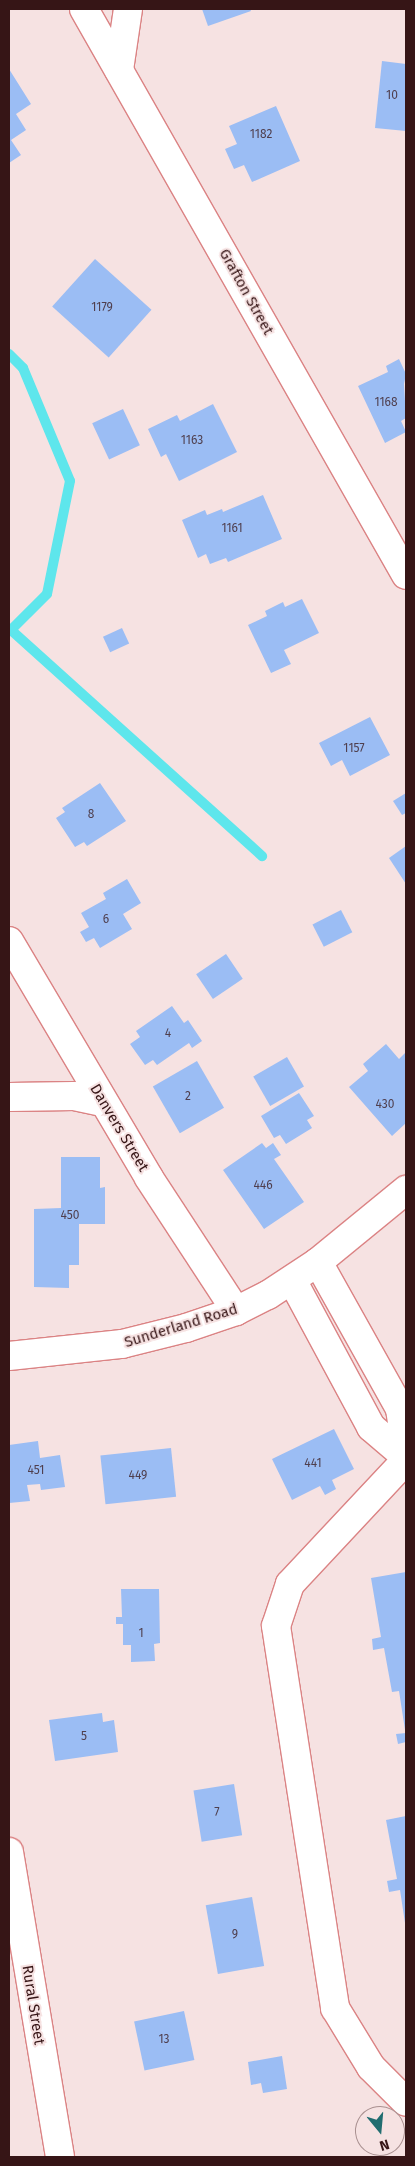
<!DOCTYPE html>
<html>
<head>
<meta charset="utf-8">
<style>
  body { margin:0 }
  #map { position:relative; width:415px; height:2166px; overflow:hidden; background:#f6e2e2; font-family:"Fira Sans",sans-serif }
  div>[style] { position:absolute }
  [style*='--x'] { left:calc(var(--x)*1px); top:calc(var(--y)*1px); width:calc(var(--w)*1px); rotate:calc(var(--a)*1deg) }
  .stream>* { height:10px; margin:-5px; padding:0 5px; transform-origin:5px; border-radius:5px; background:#5ee6ec }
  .building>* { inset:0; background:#9bbdf4; transform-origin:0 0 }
  .roads { filter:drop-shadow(1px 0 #db8384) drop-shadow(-1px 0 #db8384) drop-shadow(0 1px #db8384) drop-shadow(0 -1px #db8384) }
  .minor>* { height:28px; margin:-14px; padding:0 14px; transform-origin:14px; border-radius:14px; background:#fff }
  .major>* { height:28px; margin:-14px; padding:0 14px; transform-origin:14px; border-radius:14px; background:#fff }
  .highway>* { height:28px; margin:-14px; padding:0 14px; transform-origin:14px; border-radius:14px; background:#fff }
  span { translate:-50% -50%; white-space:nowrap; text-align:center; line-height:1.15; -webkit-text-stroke:4px #f6e2e2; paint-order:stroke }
  .number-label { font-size:12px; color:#4f3f4e }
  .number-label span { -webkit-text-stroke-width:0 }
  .street-label { font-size:15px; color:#361516 }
  .frame { position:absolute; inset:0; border:10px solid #361516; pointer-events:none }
  .north { position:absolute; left:355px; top:2106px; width:50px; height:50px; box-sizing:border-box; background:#f6e2e2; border:1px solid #a99090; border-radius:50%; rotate:163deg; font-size:14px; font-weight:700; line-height:20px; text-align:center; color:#361516 }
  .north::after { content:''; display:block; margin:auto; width:18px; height:22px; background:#216d70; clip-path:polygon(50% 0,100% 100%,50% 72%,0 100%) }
</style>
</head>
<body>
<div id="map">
  <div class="stream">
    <div style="--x:9;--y:354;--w:20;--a:45"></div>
    <div style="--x:23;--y:368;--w:122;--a:67.4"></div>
    <div style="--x:70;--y:481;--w:115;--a:101.5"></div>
    <div style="--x:47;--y:594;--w:51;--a:135"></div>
    <div style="--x:11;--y:630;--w:338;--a:42"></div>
  </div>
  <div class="building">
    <div style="clip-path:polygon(202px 9px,250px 9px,251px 11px,208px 26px)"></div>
    <div style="clip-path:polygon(382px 61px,406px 64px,406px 131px,375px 128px)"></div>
    <div style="clip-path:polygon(9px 69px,31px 104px,16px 114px,26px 130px,11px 140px,21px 155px,9px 163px)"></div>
    <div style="clip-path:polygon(276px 106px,300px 161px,252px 182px,244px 165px,234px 169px,225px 149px,237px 144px,229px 126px)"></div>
    <div style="left:95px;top:259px;width:76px;height:64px;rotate:42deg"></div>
    <div style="clip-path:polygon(399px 359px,406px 374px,404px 384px,406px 418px,401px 421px,406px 432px,385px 443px,358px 386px,388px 372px,386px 366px)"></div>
    <div style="clip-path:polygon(213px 404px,237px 452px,179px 481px,166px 454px,161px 457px,148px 429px,177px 415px,180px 421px)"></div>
    <div style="left:123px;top:409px;width:40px;height:34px;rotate:65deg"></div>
    <div style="clip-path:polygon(263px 495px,282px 539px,228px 562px,226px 558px,210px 564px,206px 554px,198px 558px,182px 520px,205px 510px,207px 515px,222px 509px,223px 512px)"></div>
    <div style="clip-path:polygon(302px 599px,319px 633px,284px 650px,291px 664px,271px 673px,248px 625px,267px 616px,265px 611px,283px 602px,285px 607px)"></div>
    <div style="left:122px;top:628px;width:17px;height:21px;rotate:65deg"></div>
    <div style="clip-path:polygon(370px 717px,390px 755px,350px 776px,342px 760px,331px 766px,319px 743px)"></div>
    <div style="clip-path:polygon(100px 783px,126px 821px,87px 846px,84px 842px,75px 847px,56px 818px,65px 812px,62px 808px)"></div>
    <div style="clip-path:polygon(406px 793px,406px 813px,402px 815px,393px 801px)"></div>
    <div style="clip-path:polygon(406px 846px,406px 884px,389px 858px)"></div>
    <div style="clip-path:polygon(127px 879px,141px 903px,123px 914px,132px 929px,100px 948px,94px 938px,86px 942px,80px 932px,89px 927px,81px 913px,106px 899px,103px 893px)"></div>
    <div style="left:341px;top:910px;width:25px;height:32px;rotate:63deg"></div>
    <div style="left:226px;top:954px;width:30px;height:36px;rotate:56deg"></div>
    <div style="clip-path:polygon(172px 1006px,184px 1023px,188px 1020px,202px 1041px,192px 1048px,189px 1043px,157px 1065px,153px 1060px,145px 1065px,130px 1044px,140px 1037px,136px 1031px)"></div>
    <div style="clip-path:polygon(386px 1044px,399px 1059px,406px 1052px,406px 1123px,392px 1136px,349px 1087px,368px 1071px,363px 1064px)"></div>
    <div style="left:287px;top:1057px;width:34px;height:39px;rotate:60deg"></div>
    <div style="left:197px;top:1061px;width:54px;height:51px;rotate:60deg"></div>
    <div style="clip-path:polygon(299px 1093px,314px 1116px,307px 1120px,312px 1128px,286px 1144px,280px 1135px,274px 1138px,261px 1116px)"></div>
    <div style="clip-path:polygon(262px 1143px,266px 1148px,273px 1143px,281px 1155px,274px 1159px,304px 1202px,264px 1229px,223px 1170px)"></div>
    <div style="clip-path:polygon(61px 1157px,100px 1157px,100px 1188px,105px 1187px,105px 1224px,79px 1224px,79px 1265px,69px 1265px,69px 1288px,34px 1287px,34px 1209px,61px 1208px)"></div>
    <div style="clip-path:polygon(334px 1429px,354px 1469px,332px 1480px,336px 1489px,325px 1495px,320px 1486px,292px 1500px,272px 1459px)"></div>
    <div style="clip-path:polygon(38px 1441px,40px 1458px,60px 1455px,65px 1487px,41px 1490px,40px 1484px,27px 1485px,30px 1501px,9px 1503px,9px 1445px)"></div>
    <div style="left:171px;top:1448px;width:49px;height:71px;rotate:84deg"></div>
    <div style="clip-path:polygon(406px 1572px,406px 1730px,405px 1730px,399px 1691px,392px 1692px,384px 1648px,373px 1650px,372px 1639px,381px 1637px,371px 1578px)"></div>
    <div style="clip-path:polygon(121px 1589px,159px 1589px,160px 1643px,154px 1644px,155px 1661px,131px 1662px,131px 1645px,123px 1645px,123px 1624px,116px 1624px,116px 1617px,122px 1617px)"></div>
    <div style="clip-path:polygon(102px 1713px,103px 1722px,114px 1720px,118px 1752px,55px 1761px,49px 1720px)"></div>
    <div style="clip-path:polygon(406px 1733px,406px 1742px,398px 1744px,396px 1734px)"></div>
    <div style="left:234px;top:1784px;width:52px;height:41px;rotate:81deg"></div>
    <div style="clip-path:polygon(406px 1816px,406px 1923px,405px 1923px,400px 1890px,389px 1892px,387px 1881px,397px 1879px,386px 1820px)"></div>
    <div style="left:252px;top:1897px;width:70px;height:47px;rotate:80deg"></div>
    <div style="left:184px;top:2011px;width:50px;height:51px;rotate:78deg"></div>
    <div style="clip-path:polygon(282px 2056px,287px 2089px,263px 2093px,261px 2083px,251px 2085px,248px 2062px)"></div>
  </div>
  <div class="roads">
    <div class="minor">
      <div style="--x:119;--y:70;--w:62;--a:-81.6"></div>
      <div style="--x:9;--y:941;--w:275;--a:59.4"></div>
      <div style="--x:149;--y:1178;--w:159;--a:56.8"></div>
      <div style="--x:9;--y:1097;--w:65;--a:-0.9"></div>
      <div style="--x:74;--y:1096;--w:30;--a:12"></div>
      <div style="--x:318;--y:1262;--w:168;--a:60.8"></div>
      <div style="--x:400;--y:1409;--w:40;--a:81.5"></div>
      <div style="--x:292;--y:1280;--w:167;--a:61.7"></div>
      <div style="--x:371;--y:1427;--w:46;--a:40.6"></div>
      <div style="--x:406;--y:1460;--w:170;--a:133.1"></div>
      <div style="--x:290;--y:1584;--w:44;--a:108.4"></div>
      <div style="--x:276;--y:1626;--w:387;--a:81.2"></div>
      <div style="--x:335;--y:2008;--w:69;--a:58.6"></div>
      <div style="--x:371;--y:2067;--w:49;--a:45"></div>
      <div style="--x:9;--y:1852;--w:309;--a:80.5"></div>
    </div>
    <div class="major">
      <div style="--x:9;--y:1356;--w:114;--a:-6.1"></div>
      <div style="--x:122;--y:1344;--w:66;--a:-14"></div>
      <div style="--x:186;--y:1328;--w:53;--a:-18.8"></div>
      <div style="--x:236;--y:1311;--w:36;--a:-27"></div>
      <div style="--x:268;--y:1295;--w:60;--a:-33.4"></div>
      <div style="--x:318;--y:1262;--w:114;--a:-39.3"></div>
    </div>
    <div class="highway">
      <div style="--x:84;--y:9;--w:651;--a:60.36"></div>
    </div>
  </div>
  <div class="number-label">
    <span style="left:392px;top:96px">10</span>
    <span style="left:261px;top:135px">1182</span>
    <span style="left:102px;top:308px">1179</span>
    <span style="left:386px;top:403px">1168</span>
    <span style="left:192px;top:441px">1163</span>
    <span style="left:232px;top:529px">1161</span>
    <span style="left:354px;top:749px">1157</span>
    <span style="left:91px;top:815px">8</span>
    <span style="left:106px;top:920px">6</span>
    <span style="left:168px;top:1034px">4</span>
    <span style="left:188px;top:1097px">2</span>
    <span style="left:385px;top:1105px">430</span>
    <span style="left:263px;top:1186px">446</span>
    <span style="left:70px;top:1216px">450</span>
    <span style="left:313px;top:1464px">441</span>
    <span style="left:36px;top:1471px">451</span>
    <span style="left:138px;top:1476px">449</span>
    <span style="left:141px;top:1634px">1</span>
    <span style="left:84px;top:1737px">5</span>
    <span style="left:217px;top:1813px">7</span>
    <span style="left:235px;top:1935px">9</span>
    <span style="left:164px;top:2040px">13</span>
  </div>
  <div class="street-label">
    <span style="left:246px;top:292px;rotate:61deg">Grafton Street</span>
    <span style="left:119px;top:1128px;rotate:59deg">Danvers Street</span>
    <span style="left:181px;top:1326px;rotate:-17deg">Sunderland Road</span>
    <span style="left:33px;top:2005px;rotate:81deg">Rural Street</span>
  </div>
  <div class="frame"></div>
  <div class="north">N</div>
</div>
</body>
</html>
